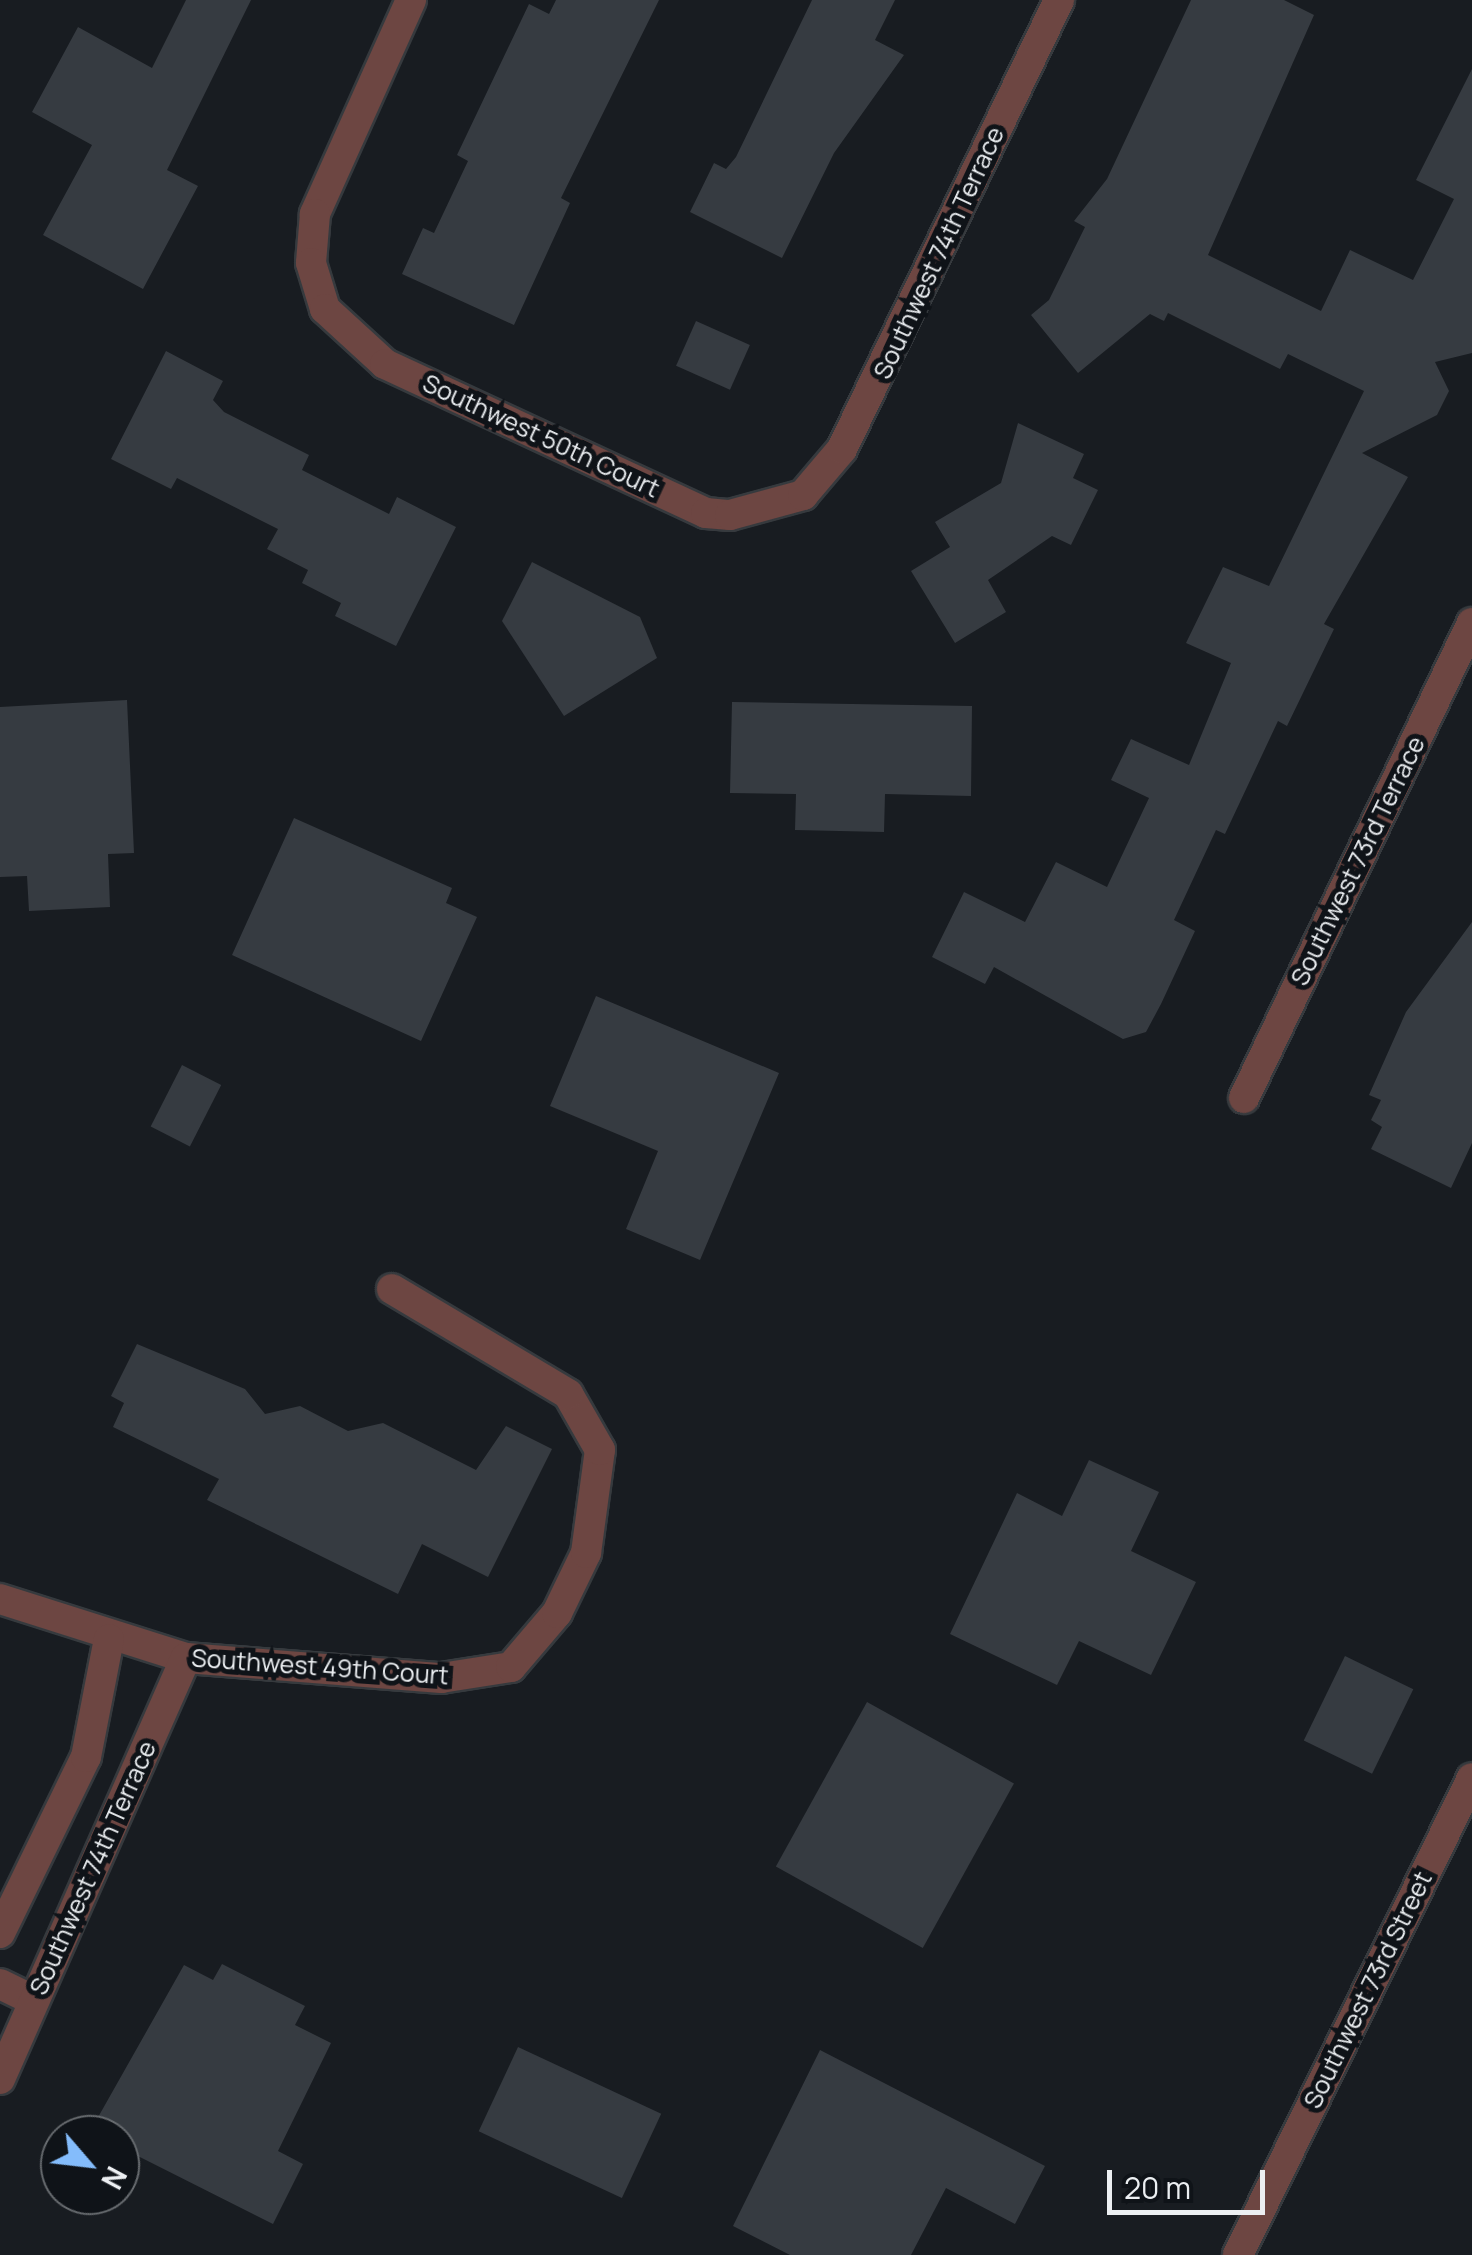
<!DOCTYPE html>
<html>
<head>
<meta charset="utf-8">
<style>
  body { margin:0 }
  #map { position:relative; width:1472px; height:2255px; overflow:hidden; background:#181c21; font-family:Manrope,sans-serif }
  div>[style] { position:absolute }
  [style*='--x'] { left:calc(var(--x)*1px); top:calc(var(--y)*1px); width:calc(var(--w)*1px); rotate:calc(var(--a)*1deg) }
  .building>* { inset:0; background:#363b41; transform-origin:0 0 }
  .roads { filter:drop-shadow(2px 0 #363a3e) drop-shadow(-2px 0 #363a3e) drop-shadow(0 2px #363a3e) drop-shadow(0 -2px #363a3e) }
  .minor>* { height:30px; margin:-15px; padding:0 15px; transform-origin:15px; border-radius:15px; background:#6d4642 }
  span { translate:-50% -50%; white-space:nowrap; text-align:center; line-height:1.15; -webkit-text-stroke:10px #0f1318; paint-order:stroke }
  .street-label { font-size:25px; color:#eceff2 }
  .north { position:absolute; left:40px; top:2115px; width:100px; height:100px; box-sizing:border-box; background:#0f1318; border:2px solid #676b6f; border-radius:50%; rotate:118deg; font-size:28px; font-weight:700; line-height:40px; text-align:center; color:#eceff2 }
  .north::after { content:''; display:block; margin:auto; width:35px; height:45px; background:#84bcfb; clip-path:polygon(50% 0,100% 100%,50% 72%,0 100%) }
  .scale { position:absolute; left:1107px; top:2170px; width:158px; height:45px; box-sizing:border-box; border:5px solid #eceff2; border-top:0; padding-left:12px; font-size:30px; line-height:35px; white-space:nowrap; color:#eceff2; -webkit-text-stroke:8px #0f1318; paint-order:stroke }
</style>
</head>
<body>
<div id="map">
  <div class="building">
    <div style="clip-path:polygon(186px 0,251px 0,167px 170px,198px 186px,143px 289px,43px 235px,92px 145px,32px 112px,78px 27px,152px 68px)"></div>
    <div style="clip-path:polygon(556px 0,659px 0,561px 198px,570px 203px,514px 325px,402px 274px,423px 228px,434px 233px,468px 161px,457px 155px,529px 4px,549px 14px)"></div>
    <div style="clip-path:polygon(812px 0,895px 0,875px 40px,904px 55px,834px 153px,782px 258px,690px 212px,714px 163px,726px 169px,736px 157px)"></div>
    <div style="clip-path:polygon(1191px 0,1284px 0,1314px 15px,1208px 255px,1321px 311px,1350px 250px,1413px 280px,1454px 199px,1416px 180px,1472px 69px,1472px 353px,1435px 362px,1449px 391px,1437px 415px,1362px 453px,1408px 477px,1324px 624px,1334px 629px,1287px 726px,1278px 721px,1225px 834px,1216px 830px,1174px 920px,1195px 931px,1161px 1004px,1146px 1032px,1123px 1039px,994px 967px,985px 984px,932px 957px,964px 892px,1025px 922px,1056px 862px,1107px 887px,1149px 798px,1111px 780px,1131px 739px,1189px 765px,1231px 663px,1186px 643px,1223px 567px,1269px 586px,1364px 391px,1288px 354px,1280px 369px,1168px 313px,1164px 321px,1150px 314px,1078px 373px,1031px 315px,1049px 300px,1085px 227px,1074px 221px,1107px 179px)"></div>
    <div style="left:696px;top:321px;width:59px;height:49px;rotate:24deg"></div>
    <div style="clip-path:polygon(166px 351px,223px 381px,213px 400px,224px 412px,309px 455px,302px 470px,389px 514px,397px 497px,456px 527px,396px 646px,335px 616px,341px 603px,302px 583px,308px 570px,267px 549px,278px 529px,177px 478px,171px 489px,111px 459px)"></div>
    <div style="clip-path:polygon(1018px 423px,1084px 454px,1073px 478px,1098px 490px,1071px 545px,1052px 536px,988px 580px,1006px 612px,955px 643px,911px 571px,950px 547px,935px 522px,1001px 483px)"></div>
    <div style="clip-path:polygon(532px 562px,640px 617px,657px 658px,564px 716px,502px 621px)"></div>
    <div style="clip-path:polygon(127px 700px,134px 853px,108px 854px,110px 907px,29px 911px,27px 876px,0 877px,0 707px)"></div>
    <div style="clip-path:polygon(732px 702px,972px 706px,971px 796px,885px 794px,884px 832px,795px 830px,796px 794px,730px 793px)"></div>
    <div style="clip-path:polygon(294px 818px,452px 888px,446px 903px,477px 917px,421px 1041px,232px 955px)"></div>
    <div style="clip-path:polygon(1472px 922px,1472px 1143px,1451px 1188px,1371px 1149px,1382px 1127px,1371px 1120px,1381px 1100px,1369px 1095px,1406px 1012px)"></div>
    <div style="clip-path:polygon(596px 996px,779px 1073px,700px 1260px,626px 1229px,658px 1151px,550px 1106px)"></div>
    <div style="left:182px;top:1065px;width:44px;height:69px;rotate:27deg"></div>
    <div style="clip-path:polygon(137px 1344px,245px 1389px,265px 1414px,300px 1406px,348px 1431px,383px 1423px,476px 1470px,506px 1426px,552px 1449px,488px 1577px,422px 1544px,398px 1594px,207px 1500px,219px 1479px,113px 1427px,124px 1403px,111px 1396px)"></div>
    <div style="clip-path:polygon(1089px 1460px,1159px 1492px,1131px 1551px,1196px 1582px,1151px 1675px,1079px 1641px,1057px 1685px,950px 1634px,1017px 1493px,1062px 1516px)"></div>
    <div style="left:1345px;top:1656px;width:76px;height:94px;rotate:26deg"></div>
    <div style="left:867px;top:1702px;width:168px;height:188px;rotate:29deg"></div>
    <div style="clip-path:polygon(222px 1964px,305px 2006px,295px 2025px,331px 2043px,278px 2151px,303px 2164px,273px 2224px,120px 2147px,120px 2135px,88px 2135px,184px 1965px,213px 1980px)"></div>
    <div style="left:518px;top:2047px;width:158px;height:93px;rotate:25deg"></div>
    <div style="clip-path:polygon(820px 2050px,1045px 2166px,1015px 2224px,946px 2188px,911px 2255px,790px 2255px,733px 2226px)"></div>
  </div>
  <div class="roads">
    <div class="minor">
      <div style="--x:411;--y:0;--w:235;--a:114.2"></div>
      <div style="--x:315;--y:214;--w:49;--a:94.7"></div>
      <div style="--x:311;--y:263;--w:48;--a:73.1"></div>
      <div style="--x:325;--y:309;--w:81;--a:42.5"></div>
      <div style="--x:385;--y:364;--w:354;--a:24.9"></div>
      <div style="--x:706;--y:513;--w:24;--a:5"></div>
      <div style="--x:730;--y:515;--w:76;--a:-15.3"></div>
      <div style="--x:803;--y:495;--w:60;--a:-49.7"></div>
      <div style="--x:842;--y:449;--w:499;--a:-64.2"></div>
      <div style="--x:1244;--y:1098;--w:527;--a:-64.36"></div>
      <div style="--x:0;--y:1599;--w:195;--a:17.6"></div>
      <div style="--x:186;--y:1658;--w:256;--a:4.5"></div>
      <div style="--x:441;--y:1678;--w:71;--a:-8.9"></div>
      <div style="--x:511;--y:1667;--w:71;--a:-49.6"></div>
      <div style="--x:557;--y:1613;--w:67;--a:-64.2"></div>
      <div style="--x:586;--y:1553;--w:104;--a:-82.3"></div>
      <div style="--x:600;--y:1450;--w:64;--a:-119.7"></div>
      <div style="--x:568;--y:1394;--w:205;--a:-149.2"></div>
      <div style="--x:0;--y:1933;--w:196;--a:-64"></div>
      <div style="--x:86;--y:1757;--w:120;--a:-79"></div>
      <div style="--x:0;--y:1984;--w:37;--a:26"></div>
      <div style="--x:0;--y:2079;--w:460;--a:-66.2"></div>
      <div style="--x:1238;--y:2255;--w:531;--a:-63.87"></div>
    </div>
  </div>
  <div class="street-label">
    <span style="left:939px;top:253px;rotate:-65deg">Southwest 74th Terrace</span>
    <span style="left:541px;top:436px;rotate:25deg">Southwest 50th Court</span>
    <span style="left:1358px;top:861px;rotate:-64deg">Southwest 73rd Terrace</span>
    <span style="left:320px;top:1667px;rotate:4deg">Southwest 49th Court</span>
    <span style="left:93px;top:1868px;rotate:-66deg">Southwest 74th Terrace</span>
    <span style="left:1368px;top:1990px;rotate:-64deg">Southwest 73rd Street</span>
  </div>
  <div class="north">N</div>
  <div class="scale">20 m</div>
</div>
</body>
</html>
